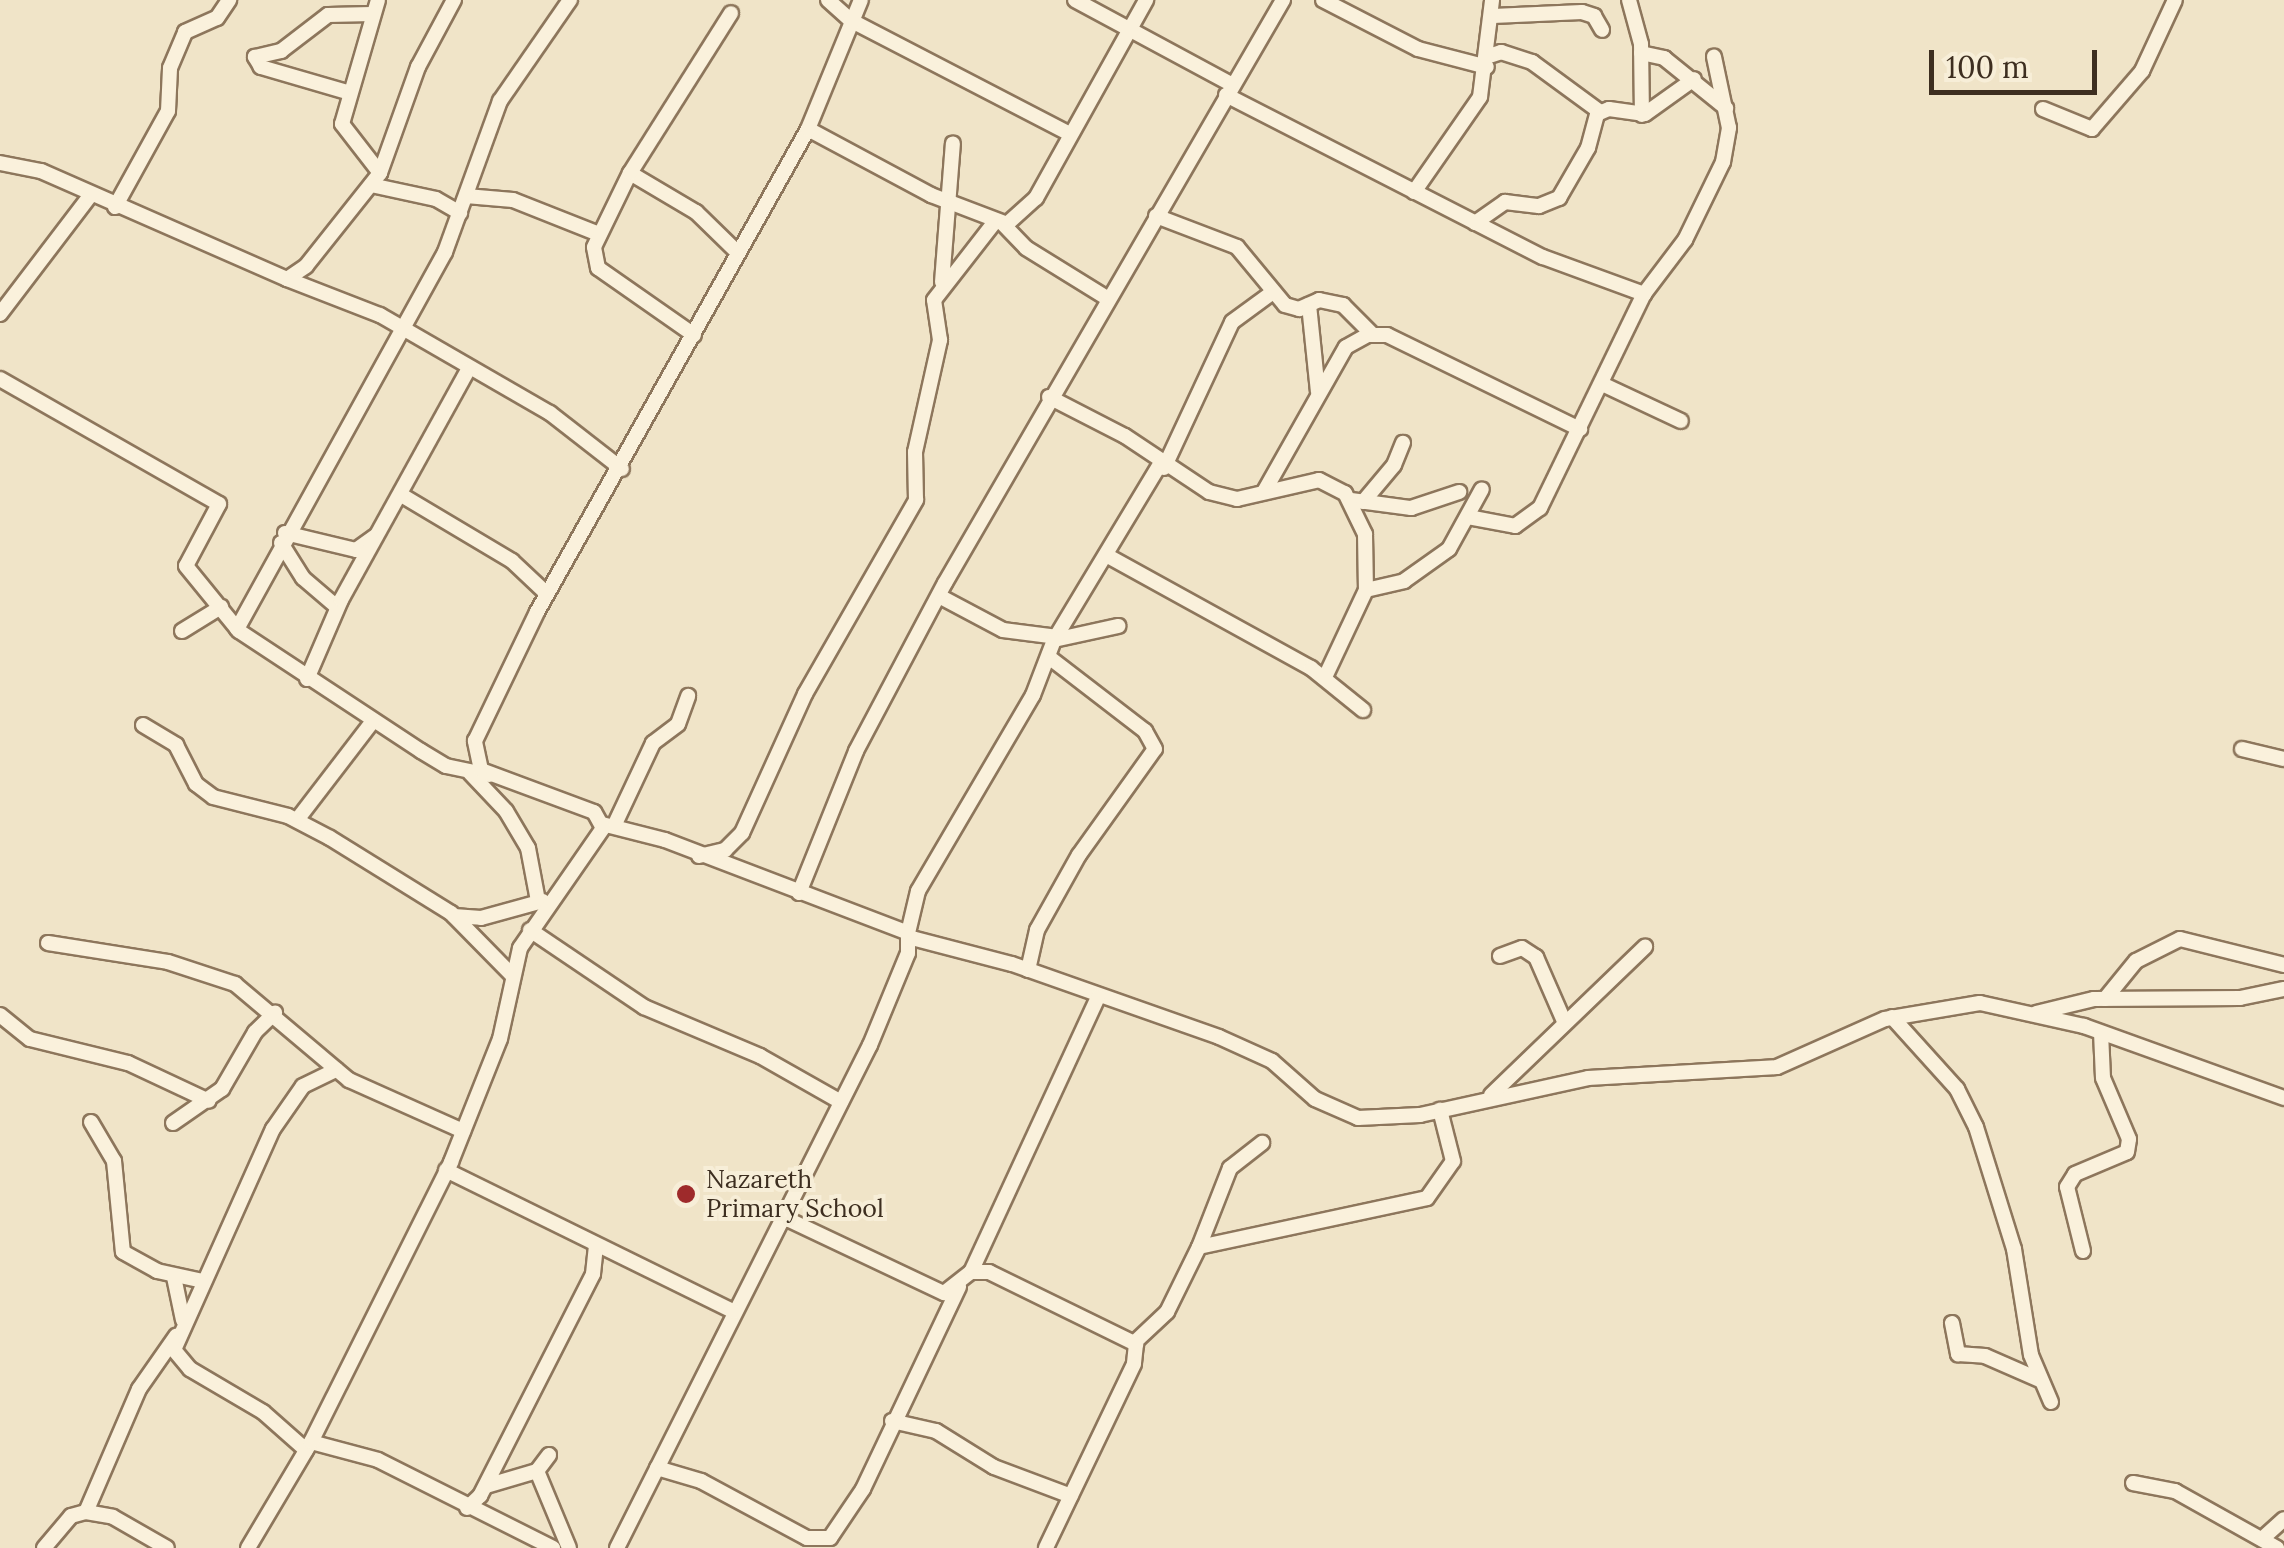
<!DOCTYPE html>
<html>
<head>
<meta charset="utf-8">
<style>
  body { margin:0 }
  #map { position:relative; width:2284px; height:1548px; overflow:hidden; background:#f0e4c8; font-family:Lora,serif }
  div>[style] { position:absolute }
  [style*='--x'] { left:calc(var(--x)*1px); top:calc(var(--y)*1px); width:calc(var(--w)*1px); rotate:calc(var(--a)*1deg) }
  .roads { filter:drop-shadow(2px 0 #8d765c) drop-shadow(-2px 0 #8d765c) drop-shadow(0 2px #8d765c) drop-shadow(0 -2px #8d765c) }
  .minor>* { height:14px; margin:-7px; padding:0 7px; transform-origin:7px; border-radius:7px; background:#faf1dc }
  .dots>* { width:28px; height:28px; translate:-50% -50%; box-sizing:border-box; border:5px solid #f7eed8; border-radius:50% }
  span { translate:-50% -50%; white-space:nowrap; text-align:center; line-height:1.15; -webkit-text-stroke:8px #f7eed8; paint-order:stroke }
  .poi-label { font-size:25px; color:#3d2e20 }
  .left { translate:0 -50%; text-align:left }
  .scale { position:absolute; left:1929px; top:50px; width:168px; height:45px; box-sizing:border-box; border:5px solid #3d2e20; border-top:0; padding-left:12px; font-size:30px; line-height:35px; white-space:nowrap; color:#3d2e20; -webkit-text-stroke:8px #f7eed8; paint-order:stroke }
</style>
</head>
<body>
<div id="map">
  <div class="roads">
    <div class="minor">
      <div style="--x:378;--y:0;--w:129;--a:106.2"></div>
      <div style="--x:342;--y:124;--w:62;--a:52.2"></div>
      <div style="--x:828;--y:0;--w:30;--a:42"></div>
      <div style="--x:850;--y:20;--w:248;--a:27.4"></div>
      <div style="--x:1075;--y:0;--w:179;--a:28.3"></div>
      <div style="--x:1323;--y:0;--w:107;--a:27.3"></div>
      <div style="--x:1418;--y:49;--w:71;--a:14.6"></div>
      <div style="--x:1629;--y:0;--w:46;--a:74.7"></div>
      <div style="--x:1641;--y:44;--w:71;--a:89.2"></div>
      <div style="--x:1493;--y:16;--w:89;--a:-2.6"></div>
      <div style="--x:1582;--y:12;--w:13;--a:18"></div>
      <div style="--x:1594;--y:16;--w:16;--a:60"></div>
      <div style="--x:1641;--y:53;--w:24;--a:12"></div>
      <div style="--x:1664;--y:58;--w:80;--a:38.9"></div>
      <div style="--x:1489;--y:56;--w:13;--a:-18"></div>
      <div style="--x:1501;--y:52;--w:33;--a:18"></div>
      <div style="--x:1532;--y:62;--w:84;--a:36.3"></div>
      <div style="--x:347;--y:92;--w:90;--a:-163.8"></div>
      <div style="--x:261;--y:67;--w:12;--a:-121"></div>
      <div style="--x:255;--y:57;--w:27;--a:-13"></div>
      <div style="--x:281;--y:51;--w:59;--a:-37.5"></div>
      <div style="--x:328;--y:15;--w:44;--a:-1.3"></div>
      <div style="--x:1226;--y:95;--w:356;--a:27.1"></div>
      <div style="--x:1543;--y:257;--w:108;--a:20.1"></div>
      <div style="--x:1644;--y:294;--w:68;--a:-52.8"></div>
      <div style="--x:1685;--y:240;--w:87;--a:-64"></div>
      <div style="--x:1723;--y:162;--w:35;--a:-80"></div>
      <div style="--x:1729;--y:128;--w:73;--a:-101.9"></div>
      <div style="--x:2043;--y:109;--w:53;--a:22.2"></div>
      <div style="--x:2092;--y:129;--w:77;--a:-49.2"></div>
      <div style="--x:2142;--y:71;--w:78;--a:-65.1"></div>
      <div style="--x:808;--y:129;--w:140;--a:28.2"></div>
      <div style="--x:931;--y:195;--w:81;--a:20.9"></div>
      <div style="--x:1007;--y:224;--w:39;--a:-42"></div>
      <div style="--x:1036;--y:198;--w:227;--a:-60.9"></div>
      <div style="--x:0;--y:163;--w:42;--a:11"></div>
      <div style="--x:41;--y:171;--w:269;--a:23.7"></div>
      <div style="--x:287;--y:279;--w:23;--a:-34"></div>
      <div style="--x:306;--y:266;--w:119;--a:-51.5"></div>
      <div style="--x:380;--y:173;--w:113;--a:-70.3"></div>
      <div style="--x:418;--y:67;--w:76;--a:-61.8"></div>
      <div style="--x:630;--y:173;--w:77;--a:30.6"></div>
      <div style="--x:696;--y:212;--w:57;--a:44.3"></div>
      <div style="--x:371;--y:185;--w:66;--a:12.2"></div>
      <div style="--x:436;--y:199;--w:28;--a:30"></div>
      <div style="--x:1414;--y:192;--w:116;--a:-55.2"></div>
      <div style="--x:1480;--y:97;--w:98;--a:-82.9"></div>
      <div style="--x:466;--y:196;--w:47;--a:4.9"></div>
      <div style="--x:513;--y:200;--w:92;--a:21.6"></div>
      <div style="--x:115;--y:207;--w:110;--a:-61.1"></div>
      <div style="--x:168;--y:111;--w:43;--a:-87.3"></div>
      <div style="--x:170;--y:68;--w:39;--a:-67"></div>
      <div style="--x:185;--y:32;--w:35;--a:-24"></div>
      <div style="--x:217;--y:18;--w:22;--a:-56"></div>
      <div style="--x:1156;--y:216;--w:87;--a:20.9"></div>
      <div style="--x:1237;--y:247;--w:75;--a:50.4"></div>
      <div style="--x:1285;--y:305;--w:15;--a:16"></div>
      <div style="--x:1299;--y:309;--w:22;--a:-24"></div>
      <div style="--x:1319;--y:300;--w:25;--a:12"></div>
      <div style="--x:1343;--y:305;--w:42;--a:45"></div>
      <div style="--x:1475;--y:223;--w:37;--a:-35"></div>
      <div style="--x:1505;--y:202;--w:34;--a:7"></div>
      <div style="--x:1539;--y:206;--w:22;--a:-22"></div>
      <div style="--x:1559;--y:198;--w:58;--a:-59.9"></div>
      <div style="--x:1588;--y:148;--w:35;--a:-75"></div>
      <div style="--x:1597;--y:114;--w:13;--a:-23"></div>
      <div style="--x:1609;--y:109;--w:36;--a:8"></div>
      <div style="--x:1645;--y:114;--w:60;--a:-35.5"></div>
      <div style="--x:1003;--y:224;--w:33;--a:46"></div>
      <div style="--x:1026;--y:248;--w:95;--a:31.7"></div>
      <div style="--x:287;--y:279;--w:100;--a:21.2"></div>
      <div style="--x:380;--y:315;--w:196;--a:30"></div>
      <div style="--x:550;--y:413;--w:91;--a:37.9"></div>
      <div style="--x:942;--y:282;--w:139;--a:-85.5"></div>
      <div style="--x:1309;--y:305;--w:87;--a:84.1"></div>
      <div style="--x:0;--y:314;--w:148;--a:-52.7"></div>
      <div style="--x:694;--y:335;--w:117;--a:-145.1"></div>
      <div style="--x:598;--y:268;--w:21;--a:-101"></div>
      <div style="--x:594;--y:247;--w:82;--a:-64.1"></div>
      <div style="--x:630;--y:173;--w:189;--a:-57.7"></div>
      <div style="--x:0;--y:379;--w:252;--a:29.7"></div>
      <div style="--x:219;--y:504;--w:70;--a:118"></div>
      <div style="--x:186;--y:566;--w:84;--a:50.8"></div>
      <div style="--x:239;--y:631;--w:218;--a:33.4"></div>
      <div style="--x:421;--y:751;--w:29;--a:31"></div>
      <div style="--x:446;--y:766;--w:44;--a:11.8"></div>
      <div style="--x:1602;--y:384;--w:87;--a:25.1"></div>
      <div style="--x:1049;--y:397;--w:85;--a:27.2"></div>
      <div style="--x:1125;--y:436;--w:101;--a:33.7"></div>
      <div style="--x:1209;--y:492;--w:29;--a:14"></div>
      <div style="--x:1237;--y:499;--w:84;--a:-13"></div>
      <div style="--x:1319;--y:480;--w:29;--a:27"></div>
      <div style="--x:1345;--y:493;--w:46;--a:64"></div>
      <div style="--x:1365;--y:534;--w:56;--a:89"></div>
      <div style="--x:1366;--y:590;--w:96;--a:115.2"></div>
      <div style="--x:1164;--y:468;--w:161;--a:-65"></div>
      <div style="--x:1232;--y:322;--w:51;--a:-36.2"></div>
      <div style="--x:1265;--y:490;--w:164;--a:-60.5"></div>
      <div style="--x:1346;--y:347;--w:25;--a:-29"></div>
      <div style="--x:1368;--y:335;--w:19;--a:0"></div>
      <div style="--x:1387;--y:335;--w:215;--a:26"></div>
      <div style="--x:403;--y:496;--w:127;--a:30.8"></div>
      <div style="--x:512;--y:561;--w:48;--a:43.3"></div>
      <div style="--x:1351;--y:500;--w:61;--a:7.6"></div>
      <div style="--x:1411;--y:508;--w:51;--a:-18.4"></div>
      <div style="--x:1363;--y:502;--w:48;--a:-50"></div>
      <div style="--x:1394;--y:465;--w:24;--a:-68"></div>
      <div style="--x:1468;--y:517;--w:48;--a:10.8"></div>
      <div style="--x:1515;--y:526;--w:31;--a:-36"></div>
      <div style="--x:1540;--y:508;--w:238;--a:-64.1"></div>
      <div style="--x:285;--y:533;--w:73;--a:13.5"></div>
      <div style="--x:356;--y:550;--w:22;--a:-36"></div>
      <div style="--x:281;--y:543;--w:41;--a:57.8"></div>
      <div style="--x:303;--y:578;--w:45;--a:40.5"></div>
      <div style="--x:1106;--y:555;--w:234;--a:28.9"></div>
      <div style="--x:1311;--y:668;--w:67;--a:38.9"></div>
      <div style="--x:1366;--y:590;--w:39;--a:-13"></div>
      <div style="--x:1404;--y:581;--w:55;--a:-35.4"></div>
      <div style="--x:1449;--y:549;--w:68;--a:-61.2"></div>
      <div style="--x:939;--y:596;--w:72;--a:28"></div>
      <div style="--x:1003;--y:630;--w:55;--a:7.3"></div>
      <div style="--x:237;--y:629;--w:431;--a:-61.1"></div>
      <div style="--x:445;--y:252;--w:161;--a:-70"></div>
      <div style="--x:500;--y:101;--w:123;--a:-55.3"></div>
      <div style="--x:182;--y:631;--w:46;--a:-31.6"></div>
      <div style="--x:1054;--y:640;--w:66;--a:-12.3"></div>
      <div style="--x:307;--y:679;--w:86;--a:-66.7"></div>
      <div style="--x:341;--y:600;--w:263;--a:-61.1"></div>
      <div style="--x:143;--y:725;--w:39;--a:31"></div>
      <div style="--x:176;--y:745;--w:44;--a:62.9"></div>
      <div style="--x:196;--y:784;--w:21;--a:37"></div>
      <div style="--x:213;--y:797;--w:77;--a:14.2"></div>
      <div style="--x:288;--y:816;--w:47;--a:27.6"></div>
      <div style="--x:330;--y:838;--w:142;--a:31.8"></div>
      <div style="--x:451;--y:913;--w:87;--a:45.5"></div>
      <div style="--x:2242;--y:749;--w:43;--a:13.4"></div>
      <div style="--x:470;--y:773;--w:52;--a:46.5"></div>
      <div style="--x:506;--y:811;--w:43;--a:59.3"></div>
      <div style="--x:528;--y:848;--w:54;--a:79.3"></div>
      <div style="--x:297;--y:820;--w:125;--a:-52.5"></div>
      <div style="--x:602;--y:824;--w:65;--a:14.3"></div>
      <div style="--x:665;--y:840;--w:260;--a:20.9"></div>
      <div style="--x:908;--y:933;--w:20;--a:90"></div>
      <div style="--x:908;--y:953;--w:100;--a:112.4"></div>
      <div style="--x:870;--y:1045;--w:563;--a:116.7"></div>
      <div style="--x:614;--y:826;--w:92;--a:-64.8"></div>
      <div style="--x:653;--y:743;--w:31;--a:-37"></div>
      <div style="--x:678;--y:724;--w:30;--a:-70"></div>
      <div style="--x:699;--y:856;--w:27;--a:-13"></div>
      <div style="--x:725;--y:850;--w:24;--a:-45"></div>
      <div style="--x:742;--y:833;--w:153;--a:-65.6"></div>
      <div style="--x:805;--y:694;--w:224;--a:-60.2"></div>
      <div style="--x:916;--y:500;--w:48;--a:-91.2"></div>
      <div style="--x:915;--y:452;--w:115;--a:-77.4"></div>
      <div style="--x:940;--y:340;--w:40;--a:-98.5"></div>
      <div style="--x:934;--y:300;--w:98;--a:-52.1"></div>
      <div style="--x:799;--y:893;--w:153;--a:-68.1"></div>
      <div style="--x:856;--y:751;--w:190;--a:-62.1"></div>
      <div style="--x:945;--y:583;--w:674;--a:-59.9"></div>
      <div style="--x:454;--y:916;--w:27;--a:4"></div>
      <div style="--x:481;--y:918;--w:64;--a:-15.3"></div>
      <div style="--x:530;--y:930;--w:138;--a:34"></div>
      <div style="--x:644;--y:1007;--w:126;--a:22.9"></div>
      <div style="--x:760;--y:1056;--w:93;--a:29.6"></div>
      <div style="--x:908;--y:933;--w:43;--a:-76.6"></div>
      <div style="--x:918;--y:891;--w:227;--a:-59.6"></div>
      <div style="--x:1033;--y:695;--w:59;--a:-69.1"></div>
      <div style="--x:1054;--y:640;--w:205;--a:-58.9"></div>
      <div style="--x:908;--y:937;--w:107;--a:14.6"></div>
      <div style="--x:1012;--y:964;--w:219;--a:19.4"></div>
      <div style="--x:1219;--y:1037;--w:58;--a:24.4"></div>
      <div style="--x:1272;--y:1061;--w:57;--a:41.5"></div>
      <div style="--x:1315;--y:1099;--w:47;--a:23.8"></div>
      <div style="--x:1358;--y:1118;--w:62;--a:-2.8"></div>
      <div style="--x:1420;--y:1115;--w:172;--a:-12.4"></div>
      <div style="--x:1588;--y:1078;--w:189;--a:-3.3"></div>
      <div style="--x:1777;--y:1067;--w:118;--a:-24"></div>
      <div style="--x:1885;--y:1019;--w:96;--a:-9.6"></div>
      <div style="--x:1980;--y:1003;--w:107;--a:12.5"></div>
      <div style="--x:2084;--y:1026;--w:213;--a:19.8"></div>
      <div style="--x:48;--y:943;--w:121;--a:9"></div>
      <div style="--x:168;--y:962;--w:71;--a:18.2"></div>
      <div style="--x:235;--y:984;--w:149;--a:40.1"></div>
      <div style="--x:349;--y:1080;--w:125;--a:24.1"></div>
      <div style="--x:1500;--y:956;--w:23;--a:-20"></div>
      <div style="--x:1522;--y:948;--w:17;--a:33"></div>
      <div style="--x:1536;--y:957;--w:70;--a:66.4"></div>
      <div style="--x:1028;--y:970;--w:41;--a:-77.3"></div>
      <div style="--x:1037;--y:930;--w:86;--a:-60.8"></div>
      <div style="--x:1079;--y:855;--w:130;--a:-54.4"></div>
      <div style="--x:1155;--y:749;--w:21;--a:-119"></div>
      <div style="--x:1145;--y:731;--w:121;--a:-142.4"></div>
      <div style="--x:2105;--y:999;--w:49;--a:-50.8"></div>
      <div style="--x:2136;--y:961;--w:49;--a:-26.6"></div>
      <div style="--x:2180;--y:939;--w:107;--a:14"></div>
      <div style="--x:2036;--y:1013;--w:60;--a:-13.6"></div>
      <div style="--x:2094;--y:999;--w:146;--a:-0.4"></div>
      <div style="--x:2240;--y:998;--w:45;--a:-11.6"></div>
      <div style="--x:0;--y:1015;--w:38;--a:39"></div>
      <div style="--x:30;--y:1039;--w:101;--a:13.8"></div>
      <div style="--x:128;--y:1063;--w:89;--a:25.1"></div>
      <div style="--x:1892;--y:1017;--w:97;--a:47.9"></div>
      <div style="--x:1957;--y:1089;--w:42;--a:63.4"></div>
      <div style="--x:1976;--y:1127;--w:128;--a:72.7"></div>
      <div style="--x:2014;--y:1249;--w:107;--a:80.9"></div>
      <div style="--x:2031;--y:1355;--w:51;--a:66.9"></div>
      <div style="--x:1491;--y:1095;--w:214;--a:-43.9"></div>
      <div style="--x:91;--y:1122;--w:45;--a:59.5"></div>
      <div style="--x:114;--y:1161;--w:91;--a:84.4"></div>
      <div style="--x:123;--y:1252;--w:39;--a:29"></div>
      <div style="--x:157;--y:1271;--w:47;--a:12.3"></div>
      <div style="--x:173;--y:1123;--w:60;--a:-34.8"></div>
      <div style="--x:222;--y:1089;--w:66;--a:-59.9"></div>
      <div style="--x:255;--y:1032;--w:28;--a:-44"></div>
      <div style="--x:446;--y:1170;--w:321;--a:26.2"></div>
      <div style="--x:785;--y:1218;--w:176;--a:25.3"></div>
      <div style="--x:944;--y:1293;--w:34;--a:-38"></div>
      <div style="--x:971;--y:1272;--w:18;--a:0"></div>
      <div style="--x:989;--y:1272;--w:164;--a:26.1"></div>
      <div style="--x:1136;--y:1344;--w:20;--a:96"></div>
      <div style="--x:1134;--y:1364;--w:204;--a:115.6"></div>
      <div style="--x:1199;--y:1247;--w:85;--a:-68.6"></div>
      <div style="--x:1230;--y:1168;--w:41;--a:-38"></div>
      <div style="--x:2083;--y:1251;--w:66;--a:-104"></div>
      <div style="--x:2067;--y:1187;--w:15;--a:-58"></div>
      <div style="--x:2075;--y:1174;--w:56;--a:-22.9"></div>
      <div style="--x:2127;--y:1152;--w:13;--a:-81"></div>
      <div style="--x:2129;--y:1139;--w:66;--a:-113.1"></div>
      <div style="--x:2103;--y:1078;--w:45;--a:-92.5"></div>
      <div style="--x:971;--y:1272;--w:303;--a:-65.2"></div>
      <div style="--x:174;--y:1277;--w:44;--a:78.2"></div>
      <div style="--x:1952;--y:1323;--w:32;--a:79"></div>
      <div style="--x:1958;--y:1354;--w:27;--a:4"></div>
      <div style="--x:1985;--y:1356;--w:60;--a:23.6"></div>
      <div style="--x:1135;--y:1342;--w:44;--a:-43.2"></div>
      <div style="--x:1167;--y:1312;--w:72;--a:-63.8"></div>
      <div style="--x:1199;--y:1247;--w:233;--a:-12.1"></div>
      <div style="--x:1427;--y:1198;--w:45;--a:-54.9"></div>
      <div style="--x:1453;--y:1161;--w:53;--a:-104.3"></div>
      <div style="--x:892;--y:1421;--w:45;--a:12.8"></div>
      <div style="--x:936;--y:1431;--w:68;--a:31.8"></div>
      <div style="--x:994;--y:1467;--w:82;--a:20.6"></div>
      <div style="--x:311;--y:1442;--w:69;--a:15"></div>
      <div style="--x:378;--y:1460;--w:196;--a:26.7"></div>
      <div style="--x:306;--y:1450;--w:57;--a:-138.5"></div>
      <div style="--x:263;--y:1412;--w:85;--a:-149.5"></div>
      <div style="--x:190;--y:1369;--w:25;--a:-130"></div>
      <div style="--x:174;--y:1350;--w:242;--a:-65.9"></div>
      <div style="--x:273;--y:1129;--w:52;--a:-55.1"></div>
      <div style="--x:303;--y:1086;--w:37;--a:-26"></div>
      <div style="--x:657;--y:1468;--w:46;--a:16.5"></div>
      <div style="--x:701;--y:1481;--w:120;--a:28.3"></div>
      <div style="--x:807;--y:1538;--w:23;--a:0"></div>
      <div style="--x:830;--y:1538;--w:59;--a:-56"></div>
      <div style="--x:863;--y:1489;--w:224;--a:-64.6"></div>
      <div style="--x:537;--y:1471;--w:83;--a:67.4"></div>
      <div style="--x:2133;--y:1483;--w:43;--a:10.8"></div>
      <div style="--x:2175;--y:1491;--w:117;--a:29.2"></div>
      <div style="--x:486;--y:1486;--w:53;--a:-16.4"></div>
      <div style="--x:537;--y:1471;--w:20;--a:-53"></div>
      <div style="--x:467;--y:1508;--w:18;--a:-43"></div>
      <div style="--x:480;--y:1496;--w:249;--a:-63"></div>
      <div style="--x:593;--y:1274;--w:27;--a:-84"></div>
      <div style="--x:86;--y:1512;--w:134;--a:-66.7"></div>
      <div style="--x:139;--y:1389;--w:65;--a:-55.1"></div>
      <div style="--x:2263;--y:1538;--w:28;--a:-42"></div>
      <div style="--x:44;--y:1548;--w:42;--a:-49.8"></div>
      <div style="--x:71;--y:1516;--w:16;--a:-15"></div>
      <div style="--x:86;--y:1512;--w:27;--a:10"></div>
      <div style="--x:113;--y:1517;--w:62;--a:29.9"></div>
      <div style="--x:248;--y:1548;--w:123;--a:-59.3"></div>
      <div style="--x:311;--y:1442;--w:313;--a:-63.4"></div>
      <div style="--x:451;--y:1162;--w:132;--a:-68.3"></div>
      <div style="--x:500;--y:1039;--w:93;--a:-77.6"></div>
      <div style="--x:520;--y:948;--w:146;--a:-55.3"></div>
      <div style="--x:603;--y:828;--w:18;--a:-119"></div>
      <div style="--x:594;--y:812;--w:121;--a:-159.6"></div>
      <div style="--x:481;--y:770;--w:30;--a:-102"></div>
      <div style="--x:475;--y:741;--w:143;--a:-64.3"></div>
      <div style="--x:537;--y:612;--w:554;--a:-60.7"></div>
      <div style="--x:808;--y:129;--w:139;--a:-67.7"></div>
    </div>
  </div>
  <div class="dots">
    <div style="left:686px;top:1194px;background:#9e2a2b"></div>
  </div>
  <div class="poi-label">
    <span class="left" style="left:706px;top:1194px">Nazareth<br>Primary School</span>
  </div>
  <div class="scale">100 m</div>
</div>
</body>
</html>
